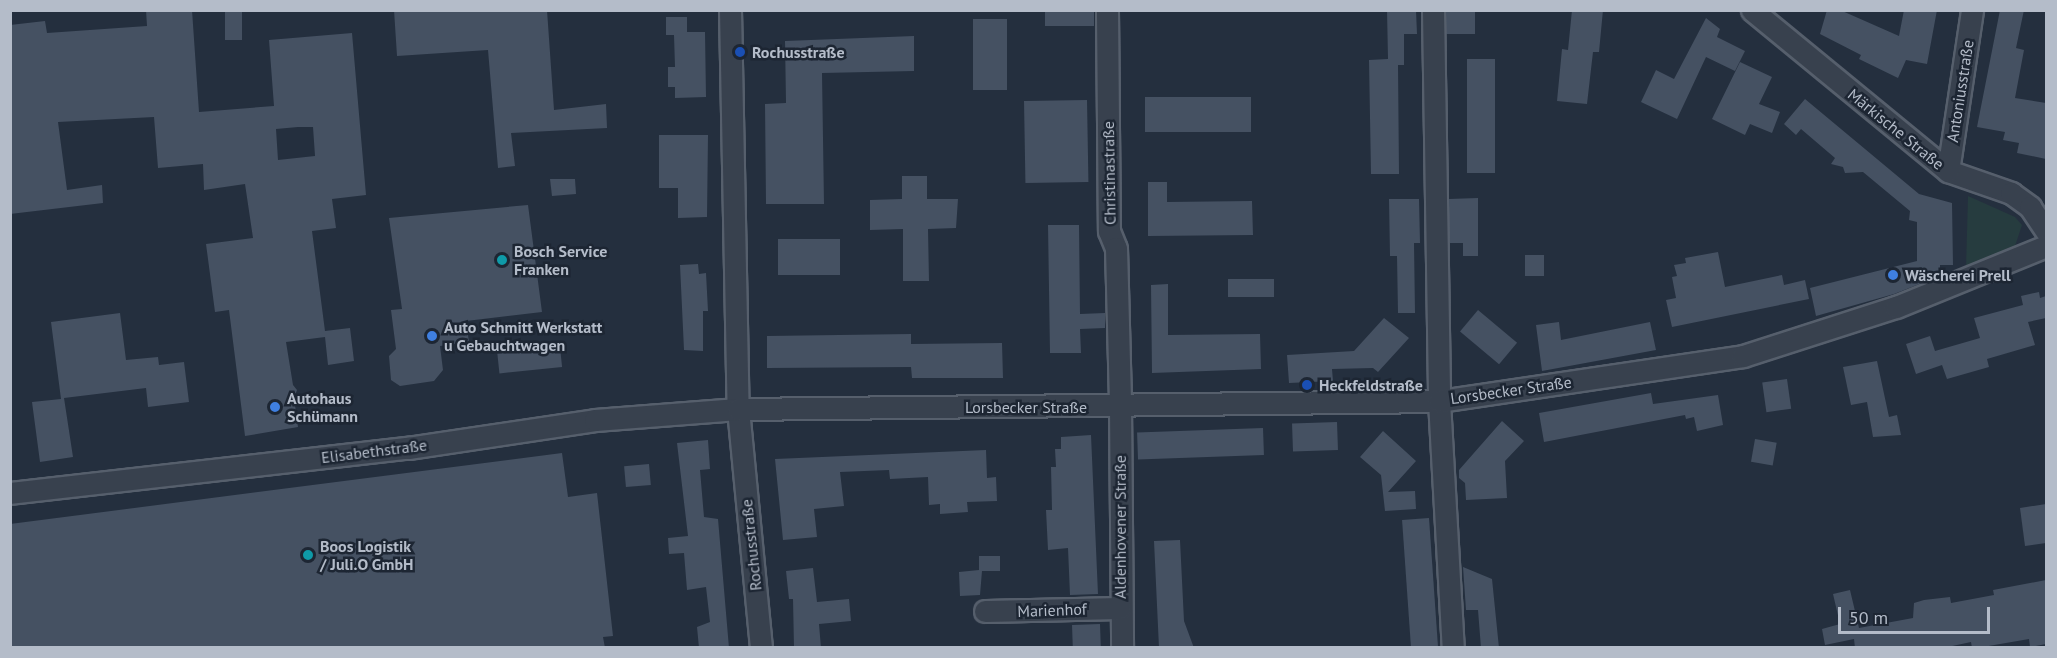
<!DOCTYPE html>
<html>
<head>
<meta charset="utf-8">
<style>
  body { margin:0 }
  #map { position:relative; width:2057px; height:658px; overflow:hidden; background:#242f3e; font-family:"PT Sans",sans-serif }
  div>[style] { position:absolute }
  [style*='--x'] { left:calc(var(--x)*1px); top:calc(var(--y)*1px); width:calc(var(--w)*1px); rotate:calc(var(--a)*1deg) }
  .green>* { inset:0; background:#263c3f }
  .building>* { inset:0; background:#455162; transform-origin:0 0 }
  .roads { filter:drop-shadow(2px 0 #565f6c) drop-shadow(-2px 0 #565f6c) drop-shadow(0 2px #565f6c) drop-shadow(0 -2px #565f6c) }
  .minor>* { height:21px; margin:-10.5px; padding:0 10.5px; transform-origin:10.5px; border-radius:10.5px; background:#38414e }
  .dots>* { width:16px; height:16px; translate:-50% -50%; box-sizing:border-box; border:3px solid #1d2633; border-radius:50% }
  span { translate:-50% -50%; white-space:nowrap; text-align:center; line-height:1.15; -webkit-text-stroke:5px #1d2633; paint-order:stroke }
  .poi-label { font-size:16px; color:#b4bcc9; font-weight:700 }
  .left { translate:0 -50%; text-align:left }
  .street-label { font-size:16px; color:#b4bcc9 }
  .frame { position:absolute; inset:0; border:12px solid #b4bcc9; pointer-events:none }
  .scale { position:absolute; left:1838px; top:607px; width:152px; height:27px; box-sizing:border-box; border:3px solid #b4bcc9; border-top:0; padding-left:8px; font-size:18px; line-height:21px; white-space:nowrap; color:#b4bcc9; -webkit-text-stroke:4px #1d2633; paint-order:stroke }
</style>
</head>
<body>
<div id="map">
  <div class="green">
    <div style="clip-path:polygon(1968px 196px,2015px 217px,2022px 225px,2014px 249px,1966px 268px)"></div>
  </div>
  <div class="building">
    <div style="clip-path:polygon(evenodd,146px 10px,192px 10px,199px 112px,274px 106px,269px 40px,352px 33px,366px 195px,332px 199px,336px 228px,312px 231px,325px 331px,350px 328px,354px 361px,328px 365px,325px 337px,286px 342px,293px 385px,297px 390px,294px 398px,298px 427px,245px 436px,229px 310px,215px 312px,206px 244px,253px 238px,245px 184px,204px 190px,203px 164px,158px 168px,154px 117px,58px 122px,67px 190px,102px 185px,103px 203px,10px 214px,10px 25px,45px 21px,47px 33px,147px 26px,146px 10px,298px 127px,313px 127px,315px 156px,278px 160px,276px 129px,298px 127px)"></div>
    <div style="left:225px;top:10px;width:17px;height:30px"></div>
    <div style="clip-path:polygon(394px 10px,547px 10px,554px 110px,606px 104px,607px 128px,511px 133px,515px 166px,498px 168px,488px 50px,397px 56px)"></div>
    <div style="left:1045px;top:10px;width:49px;height:16px"></div>
    <div style="clip-path:polygon(1387px 10px,1416px 10px,1417px 34px,1404px 34px,1404px 65px,1398px 65px,1399px 174px,1371px 174px,1369px 60px,1388px 59px)"></div>
    <div style="left:1446px;top:10px;width:29px;height:24px"></div>
    <div style="clip-path:polygon(1572px 10px,1603px 10px,1599px 52px,1593px 52px,1587px 104px,1557px 101px,1562px 49px,1568px 50px)"></div>
    <div style="clip-path:polygon(1827px 10px,1840px 10px,1899px 36px,1904px 10px,1937px 10px,1927px 64px,1906px 60px,1898px 78px,1859px 59px,1861px 55px,1820px 34px)"></div>
    <div style="clip-path:polygon(2000px 10px,2024px 10px,2016px 48px,2024px 50px,2015px 98px,2046px 103px,2046px 159px,2017px 153px,2019px 143px,2003px 140px,2005px 132px,1977px 127px)"></div>
    <div style="clip-path:polygon(666px 17px,687px 17px,687px 32px,705px 32px,706px 97px,675px 98px,675px 87px,668px 87px,668px 67px,675px 67px,674px 35px,666px 35px)"></div>
    <div style="clip-path:polygon(1706px 18px,1720px 29px,1717px 37px,1745px 51px,1735px 71px,1706px 57px,1677px 119px,1641px 102px,1656px 70px,1674px 79px)"></div>
    <div style="left:973px;top:19px;width:34px;height:71px"></div>
    <div style="clip-path:polygon(914px 36px,914px 71px,822px 73px,824px 204px,766px 204px,765px 104px,786px 103px,785px 41px)"></div>
    <div style="left:1467px;top:59px;width:28px;height:114px"></div>
    <div style="clip-path:polygon(1740px 62px,1772px 77px,1759px 104px,1780px 112px,1772px 133px,1750px 124px,1745px 135px,1712px 119px)"></div>
    <div style="left:1145px;top:97px;width:106px;height:35px"></div>
    <div style="clip-path:polygon(1805px 99px,1919px 194px,1952px 203px,1953px 265px,1940px 265px,1940px 271px,1922px 272px,1922px 283px,1894px 294px,1816px 316px,1810px 288px,1917px 261px,1917px 222px,1909px 220px,1910px 211px,1863px 172px,1845px 173px,1843px 167px,1831px 164px,1835px 158px,1801px 129px,1796px 135px,1784px 124px)"></div>
    <div style="left:1087px;top:100px;width:82px;height:63px;rotate:89deg"></div>
    <div style="clip-path:polygon(659px 135px,708px 135px,707px 217px,678px 218px,678px 188px,659px 188px)"></div>
    <div style="clip-path:polygon(902px 176px,927px 176px,927px 199px,958px 199px,956px 228px,928px 229px,929px 281px,903px 281px,903px 229px,870px 230px,870px 200px,902px 199px)"></div>
    <div style="clip-path:polygon(550px 179px,575px 179px,576px 194px,552px 196px)"></div>
    <div style="clip-path:polygon(1148px 182px,1167px 182px,1167px 202px,1252px 201px,1253px 235px,1148px 236px)"></div>
    <div style="clip-path:polygon(1478px 198px,1478px 256px,1463px 256px,1463px 243px,1449px 243px,1449px 199px)"></div>
    <div style="clip-path:polygon(1389px 199px,1419px 199px,1420px 243px,1414px 243px,1415px 313px,1398px 313px,1397px 256px,1390px 256px)"></div>
    <div style="clip-path:polygon(528px 205px,542px 312px,466px 321px,469px 342px,440px 346px,443px 370px,434px 381px,400px 386px,391px 380px,389px 356px,396px 349px,391px 310px,402px 309px,389px 218px)"></div>
    <div style="clip-path:polygon(1048px 225px,1079px 225px,1080px 314px,1105px 313px,1105px 328px,1080px 329px,1081px 353px,1050px 353px)"></div>
    <div style="left:840px;top:239px;width:36px;height:62px;rotate:90deg"></div>
    <div style="clip-path:polygon(1718px 252px,1725px 287px,1782px 275px,1784px 285px,1805px 280px,1809px 299px,1672px 327px,1666px 300px,1676px 298px,1672px 277px,1677px 276px,1674px 265px,1686px 263px,1685px 258px)"></div>
    <div style="left:1525px;top:255px;width:19px;height:21px"></div>
    <div style="clip-path:polygon(698px 264px,699px 274px,706px 273px,708px 311px,703px 311px,703px 351px,684px 350px,680px 265px)"></div>
    <div style="left:1228px;top:279px;width:46px;height:18px"></div>
    <div style="clip-path:polygon(1168px 284px,1168px 335px,1260px 334px,1261px 369px,1152px 373px,1151px 285px)"></div>
    <div style="clip-path:polygon(2039px 292px,2040px 298px,2046px 296px,2046px 318px,2028px 322px,2035px 345px,1987px 359px,1989px 367px,1947px 379px,1942px 365px,1916px 374px,1906px 344px,1930px 336px,1935px 351px,1980px 338px,1974px 318px,2023px 305px,2021px 296px)"></div>
    <div style="left:1478px;top:310px;width:51px;height:28px;rotate:40deg"></div>
    <div style="clip-path:polygon(120px 313px,126px 360px,158px 357px,159px 365px,184px 362px,189px 402px,148px 407px,146px 388px,64px 398px,73px 457px,40px 462px,32px 402px,61px 399px,51px 322px)"></div>
    <div style="clip-path:polygon(1384px 318px,1409px 338px,1378px 372px,1373px 368px,1332px 369px,1333px 381px,1289px 383px,1287px 355px,1354px 351px)"></div>
    <div style="clip-path:polygon(1559px 322px,1561px 340px,1650px 322px,1656px 350px,1542px 371px,1536px 325px)"></div>
    <div style="clip-path:polygon(911px 334px,911px 344px,1002px 343px,1003px 378px,912px 378px,911px 367px,767px 368px,767px 336px)"></div>
    <div style="left:560px;top:347px;width:20px;height:63px;rotate:84deg"></div>
    <div style="clip-path:polygon(1877px 361px,1889px 417px,1897px 415px,1901px 435px,1873px 437px,1867px 402px,1851px 405px,1843px 367px)"></div>
    <div style="left:1787px;top:379px;width:30px;height:25px;rotate:82deg"></div>
    <div style="clip-path:polygon(1651px 393px,1653px 404px,1718px 395px,1723px 425px,1697px 431px,1694px 417px,1686px 419px,1685px 415px,1544px 442px,1539px 413px)"></div>
    <div style="clip-path:polygon(1502px 421px,1524px 441px,1505px 461px,1507px 498px,1466px 500px,1465px 483px,1459px 478px,1459px 470px)"></div>
    <div style="left:1337px;top:422px;width:28px;height:45px;rotate:88deg"></div>
    <div style="left:1263px;top:428px;width:27px;height:126px;rotate:88deg"></div>
    <div style="clip-path:polygon(1383px 431px,1416px 461px,1388px 492px,1415px 491px,1416px 509px,1385px 511px,1381px 475px,1360px 457px)"></div>
    <div style="clip-path:polygon(1091px 435px,1098px 594px,1070px 595px,1068px 548px,1048px 550px,1046px 510px,1052px 510px,1051px 467px,1056px 467px,1055px 449px,1061px 449px,1061px 437px)"></div>
    <div style="left:1755px;top:439px;width:22px;height:23px;rotate:10deg"></div>
    <div style="clip-path:polygon(708px 440px,710px 469px,700px 470px,704px 517px,718px 519px,729px 648px,699px 648px,697px 627px,710px 622px,706px 587px,687px 590px,684px 553px,669px 554px,668px 538px,688px 536px,677px 443px)"></div>
    <div style="clip-path:polygon(986px 450px,987px 478px,996px 477px,997px 501px,967px 502px,968px 512px,940px 514px,940px 504px,929px 505px,928px 477px,890px 479px,889px 470px,840px 472px,844px 506px,814px 509px,817px 537px,783px 540px,775px 459px)"></div>
    <div style="clip-path:polygon(562px 453px,568px 497px,597px 493px,613px 636px,603px 637px,605px 648px,10px 648px,10px 524px)"></div>
    <div style="left:649px;top:464px;width:21px;height:25px;rotate:85deg"></div>
    <div style="clip-path:polygon(2046px 504px,2046px 543px,2025px 546px,2020px 508px)"></div>
    <div style="left:1429px;top:518px;width:130px;height:27px;rotate:86deg"></div>
    <div style="clip-path:polygon(1180px 540px,1184px 621px,1194px 648px,1159px 648px,1154px 541px)"></div>
    <div style="clip-path:polygon(979px 556px,1000px 556px,1000px 571px,982px 571px,980px 595px,960px 596px,959px 572px,979px 570px)"></div>
    <div style="clip-path:polygon(1463px 567px,1492px 579px,1499px 648px,1481px 648px,1478px 610px,1466px 610px)"></div>
    <div style="clip-path:polygon(813px 568px,817px 602px,849px 599px,851px 621px,819px 624px,821px 648px,794px 648px,793px 599px,789px 599px,786px 571px)"></div>
    <div style="clip-path:polygon(2046px 580px,2046px 644px,2030px 647px,2029px 639px,1977px 648px,1972px 648px,1971px 642px,1943px 648px,1855px 648px,1854px 639px,1825px 645px,1822px 629px,1840px 624px,1833px 594px,1850px 590px,1859px 628px,1913px 618px,1914px 603px,1924px 600px,1950px 597px,1951px 603px,1994px 595px,1993px 590px)"></div>
    <div style="left:1100px;top:624px;width:24px;height:28px;rotate:88deg"></div>
  </div>
  <div class="roads">
    <div class="minor">
      <div style="--x:730;--y:10;--w:399;--a:88.9"></div>
      <div style="--x:738;--y:409;--w:240;--a:84.5"></div>
      <div style="--x:1107;--y:10;--w:221;--a:89.5"></div>
      <div style="--x:1109;--y:231;--w:18;--a:68"></div>
      <div style="--x:1116;--y:248;--w:158;--a:88.5"></div>
      <div style="--x:1120;--y:406;--w:242;--a:89.5"></div>
      <div style="--x:1433;--y:10;--w:391;--a:89.1"></div>
      <div style="--x:1439;--y:401;--w:247;--a:86.8"></div>
      <div style="--x:1752;--y:10;--w:254;--a:39.4"></div>
      <div style="--x:1948;--y:171;--w:67;--a:19.2"></div>
      <div style="--x:2011;--y:193;--w:24;--a:36"></div>
      <div style="--x:2030;--y:207;--w:29;--a:56"></div>
      <div style="--x:1948;--y:171;--w:163;--a:-81.5"></div>
      <div style="--x:10;--y:493;--w:401;--a:-6.5"></div>
      <div style="--x:408;--y:448;--w:189;--a:-8.5"></div>
      <div style="--x:595;--y:420;--w:143;--a:-4.4"></div>
      <div style="--x:738;--y:409;--w:701;--a:-0.65"></div>
      <div style="--x:1439;--y:401;--w:307;--a:-8.4"></div>
      <div style="--x:1743;--y:356;--w:161;--a:-17.8"></div>
      <div style="--x:1896;--y:307;--w:162;--a:-22.1"></div>
      <div style="--x:985;--y:611;--w:135;--a:-1.3"></div>
    </div>
  </div>
  <div class="dots">
    <div style="left:740px;top:52px;background:#1a4fb4"></div>
    <div style="left:502px;top:260px;background:#0f9aa8"></div>
    <div style="left:1893px;top:275px;background:#3f7fe0"></div>
    <div style="left:432px;top:336px;background:#3f7fe0"></div>
    <div style="left:1307px;top:385px;background:#1a4fb4"></div>
    <div style="left:275px;top:407px;background:#3f7fe0"></div>
    <div style="left:308px;top:555px;background:#0f9aa8"></div>
  </div>
  <div class="poi-label">
    <span class="left" style="left:752px;top:52px">Rochusstraße</span>
    <span class="left" style="left:514px;top:260px">Bosch Service<br>Franken</span>
    <span class="left" style="left:1905px;top:275px">Wäscherei Prell</span>
    <span class="left" style="left:444px;top:336px">Auto Schmitt Werkstatt<br>u Gebauchtwagen</span>
    <span class="left" style="left:1319px;top:385px">Heckfeldstraße</span>
    <span class="left" style="left:287px;top:407px">Autohaus<br>Schümann</span>
    <span class="left" style="left:320px;top:555px">Boos Logistik<br>/ Juli.O GmbH</span>
  </div>
  <div class="street-label">
    <span style="left:1960px;top:91px;rotate:-81deg">Antoniusstraße</span>
    <span style="left:1896px;top:129px;rotate:39deg">Märkische Straße</span>
    <span style="left:1109px;top:173px;rotate:-91deg">Christinastraße</span>
    <span style="left:1511px;top:390px;rotate:-8deg">Lorsbecker Straße</span>
    <span style="left:1026px;top:407px">Lorsbecker Straße</span>
    <span style="left:374px;top:451px;rotate:-7deg">Elisabethstraße</span>
    <span style="left:1120px;top:527px;rotate:-90deg">Aldenhovener Straße</span>
    <span style="left:751px;top:545px;rotate:-96deg">Rochusstraße</span>
    <span style="left:1052px;top:610px;rotate:-2deg">Marienhof</span>
  </div>
  <div class="frame"></div>
  <div class="scale">50 m</div>
</div>
</body>
</html>
